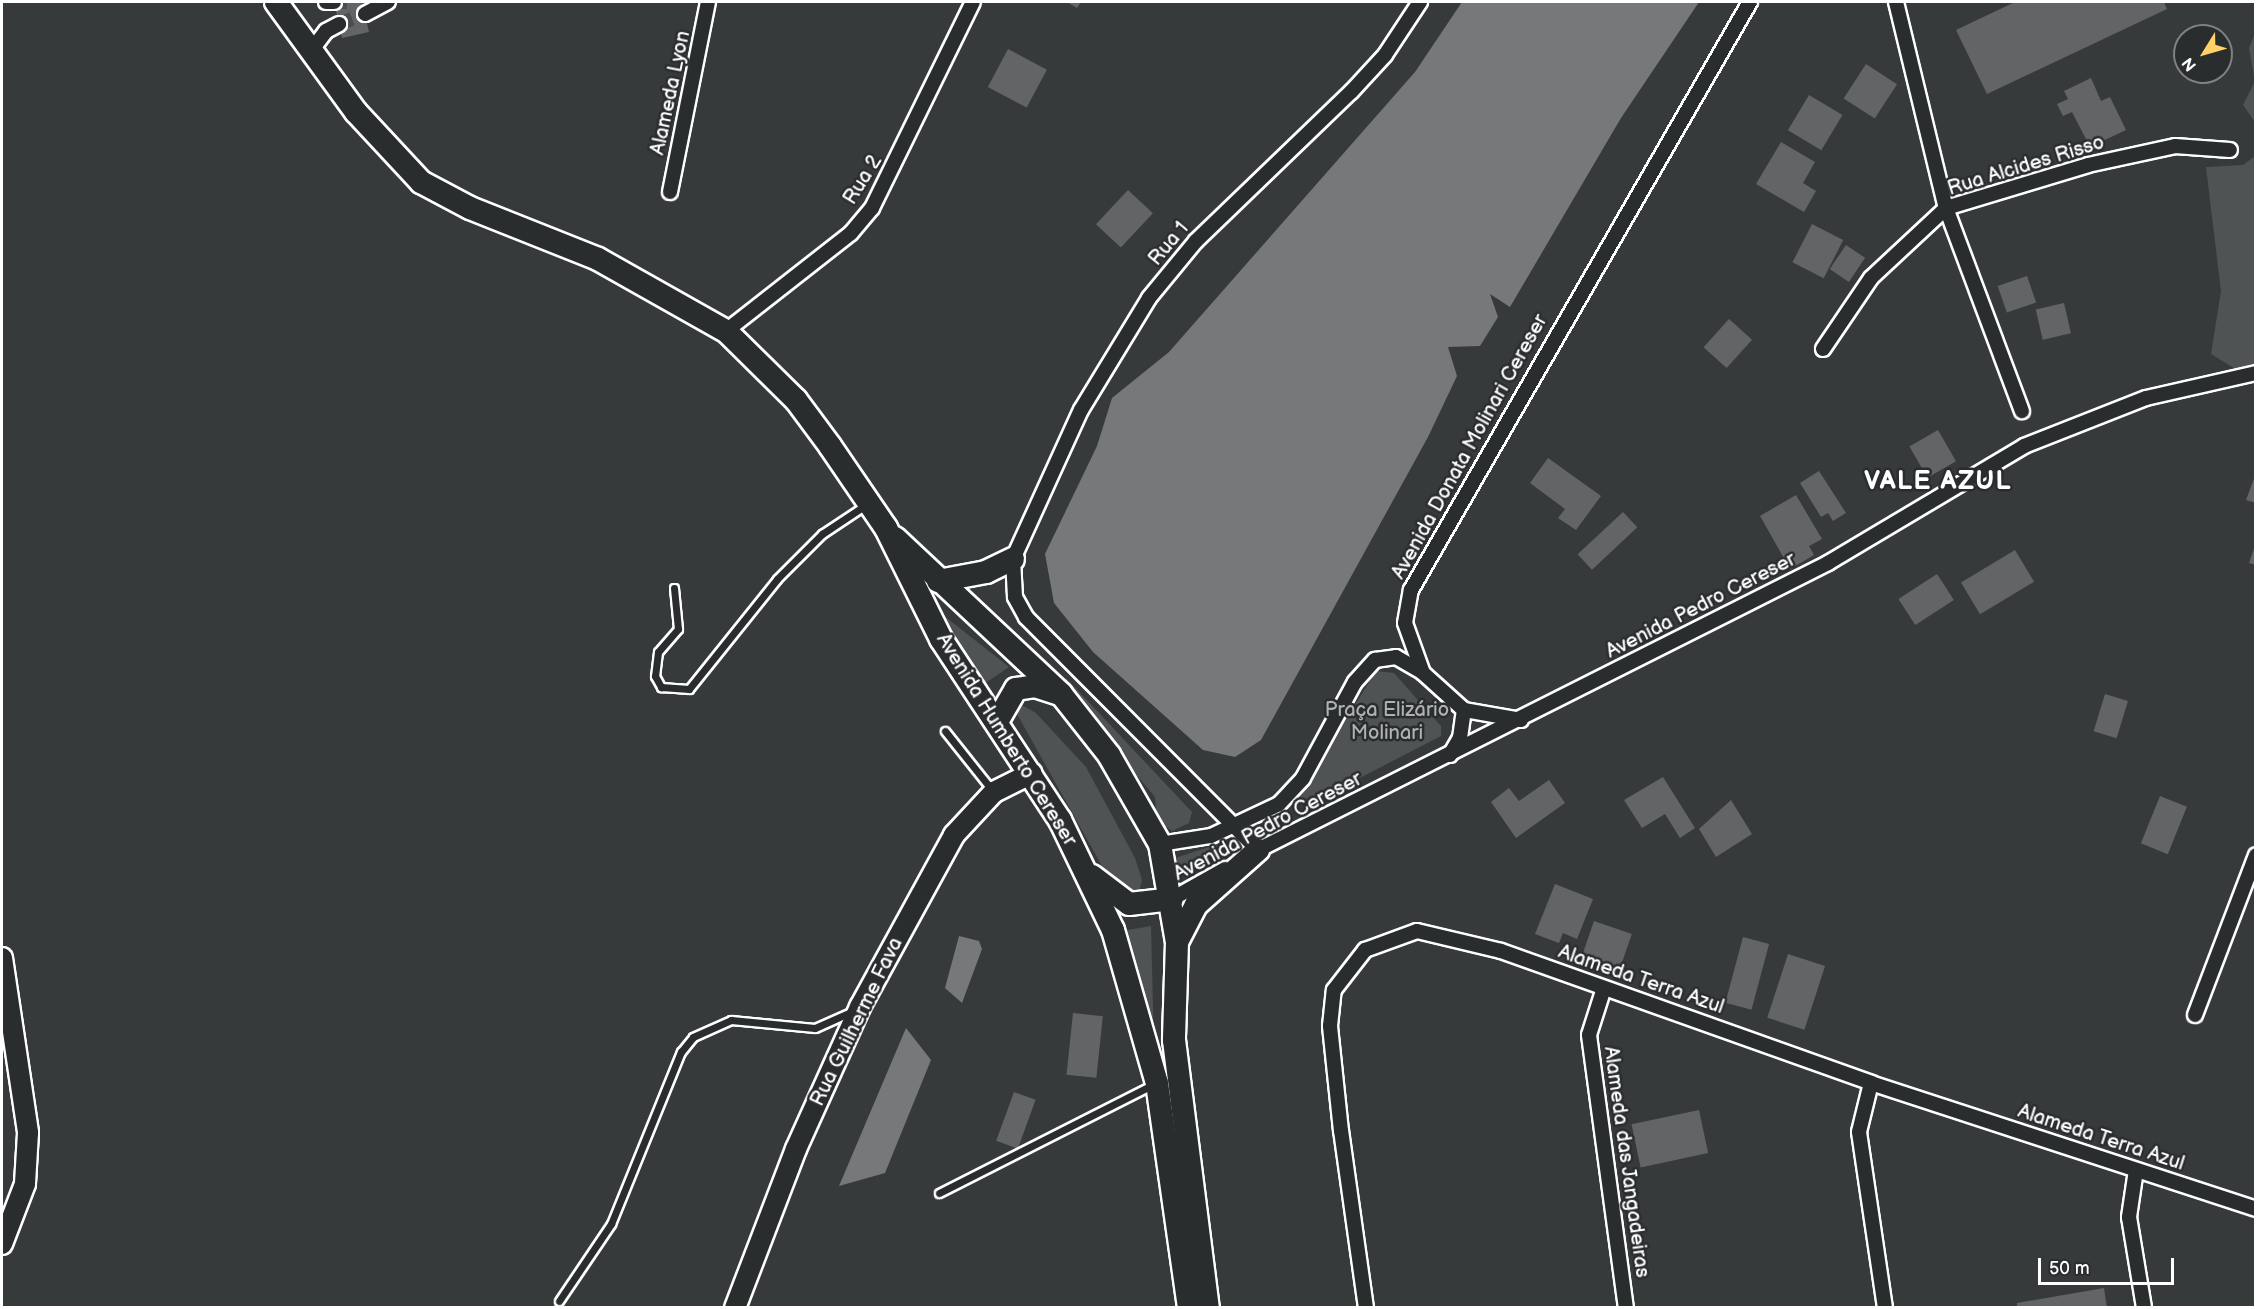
<!DOCTYPE html>
<html>
<head>
<meta charset="utf-8">
<style>
  body { margin:0 }
  #map { position:relative; width:2257px; height:1309px; overflow:hidden; background:#373a3b; font-family:"Balsamiq Sans",sans-serif }
  div>[style] { position:absolute }
  [style*='--x'] { left:calc(var(--x)*1px); top:calc(var(--y)*1px); width:calc(var(--w)*1px); rotate:calc(var(--a)*1deg) }
  .green>* { inset:0; background:#505354 }
  .water>* { inset:0; background:#767879 }
  .building>* { inset:0; background:#636465; transform-origin:0 0 }
  .street-tunnel>* { height:14px; margin-top:-7px; transform-origin:0; background:repeating-linear-gradient(90deg,#4b4e4f 0 14px,transparent 0 21px) }
  .roads { filter:drop-shadow(2px 0 #fff) drop-shadow(-2px 0 #fff) drop-shadow(0 2px #fff) drop-shadow(0 -2px #fff) }
  .lane>* { height:7px; margin:-3.5px; padding:0 3.5px; transform-origin:3.5px; border-radius:3.5px; background:#2a2d2e }
  .street>* { height:14px; margin:-7px; padding:0 7px; transform-origin:7px; border-radius:7px; background:#2a2d2e }
  .secondary>* { height:20px; margin:-10px; padding:0 10px; transform-origin:10px; border-radius:10px; background:#2a2d2e }
  .primary>* { height:22px; margin:-11px; padding:0 11px; transform-origin:11px; border-radius:11px; background:#2a2d2e }
  span { translate:-50% -50%; white-space:nowrap; text-align:center; line-height:1.15; -webkit-text-stroke:5px #2a2d2e; paint-order:stroke }
  .street-label { font-size:20px; color:#fff }
  .park-label { font-size:20px; color:#b0b2b2 }
  .district-label { font-size:26px; color:#fff; font-weight:700; letter-spacing:1.5px }
  .frame { position:absolute; inset:0; border:3px solid #fff; pointer-events:none }
  .north { position:absolute; left:2173px; top:24px; width:60px; height:60px; box-sizing:border-box; background:#2a2d2e; border:2px solid #7f8182; border-radius:50%; rotate:233deg; font-size:16px; font-weight:700; line-height:24px; text-align:center; color:#fff }
  .north::after { content:''; display:block; margin:auto; width:21px; height:27px; background:#ffd166; clip-path:polygon(50% 0,100% 100%,50% 72%,0 100%) }
  .scale { position:absolute; left:2038px; top:1258px; width:136px; height:27px; box-sizing:border-box; border:3px solid #fff; border-top:0; padding-left:8px; font-size:18px; line-height:21px; white-space:nowrap; color:#fff; -webkit-text-stroke:4px #2a2d2e; paint-order:stroke }
</style>
</head>
<body>
<div id="map">
  <div class="green">
    <div style="clip-path:polygon(2255px 33px,2255px 122px,2243px 105px,2255px 81px,2249px 48px)"></div>
    <div style="clip-path:polygon(2255px 156px,2255px 370px,2237px 370px,2211px 354px,2221px 291px,2206px 167px,2243px 165px)"></div>
    <div style="clip-path:polygon(919px 596px,1009px 667px,981px 686px)"></div>
    <div style="clip-path:polygon(1376px 671px,1394px 673px,1441px 726px,1441px 736px,1325px 796px,1295px 802px)"></div>
    <div style="clip-path:polygon(1066px 678px,1192px 812px,1189px 823px,1172px 831px,1157px 820px,1155px 797px,1061px 685px)"></div>
    <div style="clip-path:polygon(1020px 704px,1036px 713px,1086px 767px,1135px 858px,1142px 880px,1139px 892px,1116px 891px,1017px 714px)"></div>
    <div style="clip-path:polygon(1222px 843px,1228px 847px,1217px 856px,1172px 878px,1169px 860px)"></div>
    <div style="clip-path:polygon(1151px 926px,1154px 1050px,1122px 931px)"></div>
  </div>
  <div class="water">
    <div style="clip-path:polygon(1462px 2px,1699px 2px,1621px 118px,1510px 307px,1490px 294px,1498px 317px,1480px 346px,1448px 347px,1457px 376px,1428px 437px,1261px 740px,1235px 757px,1203px 750px,1093px 652px,1054px 603px,1045px 554px,1097px 446px,1112px 398px,1169px 352px,1415px 72px)"></div>
    <div style="clip-path:polygon(959px 936px,979px 941px,982px 949px,962px 1003px,945px 988px)"></div>
    <div style="clip-path:polygon(906px 1028px,931px 1060px,885px 1173px,839px 1186px)"></div>
  </div>
  <div class="building">
    <div style="clip-path:polygon(334px 2px,362px 2px,369px 32px,342px 38px)"></div>
    <div style="clip-path:polygon(1067px 2px,1081px 2px,1077px 8px)"></div>
    <div style="clip-path:polygon(2015px 2px,2164px 2px,2167px 9px,1987px 94px,1956px 30px)"></div>
    <div style="left:1008px;top:49px;width:44px;height:43px;rotate:28deg"></div>
    <div style="left:1866px;top:64px;width:37px;height:41px;rotate:33deg"></div>
    <div style="clip-path:polygon(2091px 78px,2101px 101px,2110px 97px,2126px 130px,2090px 147px,2072px 112px,2063px 116px,2057px 104px,2068px 99px,2064px 91px)"></div>
    <div style="left:1809px;top:95px;width:39px;height:41px;rotate:31deg"></div>
    <div style="clip-path:polygon(1781px 142px,1815px 162px,1803px 183px,1816px 191px,1804px 212px,1756px 184px)"></div>
    <div style="left:1128px;top:190px;width:34px;height:47px;rotate:43deg"></div>
    <div style="left:1812px;top:224px;width:35px;height:43px;rotate:27deg"></div>
    <div style="left:1846px;top:245px;width:23px;height:29px;rotate:34deg"></div>
    <div style="left:2027px;top:276px;width:28px;height:31px;rotate:71deg"></div>
    <div style="left:2064px;top:303px;width:31px;height:29px;rotate:77deg"></div>
    <div style="left:1729px;top:319px;width:31px;height:38px;rotate:42deg"></div>
    <div style="left:1938px;top:430px;width:36px;height:33px;rotate:60deg"></div>
    <div style="clip-path:polygon(1548px 458px,1601px 496px,1576px 530px,1558px 518px,1565px 509px,1530px 483px)"></div>
    <div style="clip-path:polygon(1819px 471px,1846px 513px,1833px 521px,1828px 513px,1821px 517px,1800px 483px)"></div>
    <div style="clip-path:polygon(2256px 473px,2256px 503px,2246px 500px)"></div>
    <div style="clip-path:polygon(1796px 495px,1822px 539px,1809px 546px,1814px 555px,1790px 569px,1760px 516px)"></div>
    <div style="left:1623px;top:512px;width:21px;height:62px;rotate:47deg"></div>
    <div style="clip-path:polygon(2255px 546px,2256px 546px,2256px 565px,2249px 563px)"></div>
    <div style="left:2015px;top:550px;width:37px;height:63px;rotate:59deg"></div>
    <div style="left:1937px;top:574px;width:31px;height:46px;rotate:57deg"></div>
    <div style="left:2105px;top:694px;width:24px;height:39px;rotate:17deg"></div>
    <div style="clip-path:polygon(1663px 777px,1695px 828px,1680px 838px,1665px 814px,1642px 828px,1624px 800px)"></div>
    <div style="clip-path:polygon(1549px 780px,1565px 803px,1516px 838px,1491px 802px,1509px 788px,1519px 801px)"></div>
    <div style="left:2160px;top:796px;width:29px;height:51px;rotate:22deg"></div>
    <div style="clip-path:polygon(1731px 800px,1752px 834px,1716px 857px,1699px 829px)"></div>
    <div style="clip-path:polygon(1555px 884px,1593px 899px,1577px 939px,1563px 933px,1559px 943px,1535px 934px)"></div>
    <div style="left:1594px;top:921px;width:40px;height:36px;rotate:19deg"></div>
    <div style="left:1743px;top:937px;width:27px;height:68px;rotate:15deg"></div>
    <div style="left:1788px;top:954px;width:39px;height:67px;rotate:18deg"></div>
    <div style="left:1073px;top:1013px;width:30px;height:62px;rotate:6deg"></div>
    <div style="left:1014px;top:1092px;width:23px;height:52px;rotate:20deg"></div>
    <div style="left:1699px;top:1110px;width:44px;height:69px;rotate:78deg"></div>
    <div style="clip-path:polygon(2104px 1288px,2107px 1308px,2017px 1308px,2017px 1303px)"></div>
  </div>
  <div class="street-tunnel">
    <div style="--x:334;--y:2;--w:13;--a:0"></div>
    <div style="--x:339;--y:24;--w:28;--a:-21"></div>
  </div>
  <div class="roads">
    <div class="lane">
      <div style="--x:674;--y:588;--w:41;--a:84.4"></div>
      <div style="--x:678;--y:629;--w:30;--a:131"></div>
      <div style="--x:658;--y:652;--w:24;--a:97"></div>
      <div style="--x:655;--y:676;--w:13;--a:61"></div>
      <div style="--x:661;--y:687;--w:28;--a:4"></div>
      <div style="--x:689;--y:689;--w:141;--a:-51.3"></div>
      <div style="--x:777;--y:579;--w:64;--a:-45"></div>
      <div style="--x:822;--y:534;--w:54;--a:-33.7"></div>
      <div style="--x:945;--y:731;--w:75;--a:51.5"></div>
      <div style="--x:939;--y:1193;--w:239;--a:-26.9"></div>
      <div style="--x:559;--y:1301;--w:93;--a:-56"></div>
      <div style="--x:611;--y:1224;--w:186;--a:-67.9"></div>
      <div style="--x:681;--y:1052;--w:19;--a:-51"></div>
      <div style="--x:693;--y:1037;--w:42;--a:-24.1"></div>
      <div style="--x:731;--y:1020;--w:84;--a:5.4"></div>
      <div style="--x:815;--y:1028;--w:42;--a:-24.1"></div>
    </div>
    <div class="street">
      <div style="--x:326;--y:2;--w:8;--a:0"></div>
      <div style="--x:1896;--y:2;--w:212;--a:76.4"></div>
      <div style="--x:1946;--y:208;--w:217;--a:69.5"></div>
      <div style="--x:365;--y:14;--w:26;--a:-28"></div>
      <div style="--x:311;--y:51;--w:25;--a:-53"></div>
      <div style="--x:326;--y:31;--w:15;--a:-28"></div>
      <div style="--x:670;--y:192;--w:194;--a:-78.7"></div>
      <div style="--x:726;--y:331;--w:159;--a:-38.1"></div>
      <div style="--x:851;--y:233;--w:33;--a:-50"></div>
      <div style="--x:872;--y:208;--w:229;--a:-63.9"></div>
      <div style="--x:1823;--y:349;--w:86;--a:-55.9"></div>
      <div style="--x:1871;--y:278;--w:103;--a:-43"></div>
      <div style="--x:1946;--y:208;--w:148;--a:-16.8"></div>
      <div style="--x:2088;--y:165;--w:89;--a:-12.3"></div>
      <div style="--x:2175;--y:146;--w:55;--a:4.2"></div>
      <div style="--x:1521;--y:720;--w:58;--a:-170"></div>
      <div style="--x:1464;--y:710;--w:55;--a:-137.9"></div>
      <div style="--x:1423;--y:673;--w:53;--a:-109.8"></div>
      <div style="--x:1405;--y:623;--w:34;--a:-80"></div>
      <div style="--x:1411;--y:590;--w:679;--a:-60.04"></div>
      <div style="--x:1450;--y:755;--w:20;--a:-60"></div>
      <div style="--x:1460;--y:738;--w:28;--a:-82"></div>
      <div style="--x:1160;--y:844;--w:52;--a:-8.9"></div>
      <div style="--x:1211;--y:836;--w:75;--a:-25.2"></div>
      <div style="--x:1279;--y:804;--w:35;--a:-47"></div>
      <div style="--x:1303;--y:778;--w:109;--a:-61.6"></div>
      <div style="--x:1355;--y:682;--w:30;--a:-48"></div>
      <div style="--x:1375;--y:660;--w:21;--a:-8"></div>
      <div style="--x:1396;--y:657;--w:30;--a:30"></div>
      <div style="--x:1258;--y:850;--w:329;--a:-134.9"></div>
      <div style="--x:1026;--y:617;--w:23;--a:-119"></div>
      <div style="--x:1015;--y:597;--w:38;--a:-93"></div>
      <div style="--x:1013;--y:559;--w:164;--a:-65.5"></div>
      <div style="--x:1081;--y:410;--w:131;--a:-58.7"></div>
      <div style="--x:1149;--y:298;--w:74;--a:-50.5"></div>
      <div style="--x:1196;--y:241;--w:215;--a:-43.9"></div>
      <div style="--x:1351;--y:92;--w:50;--a:-47.4"></div>
      <div style="--x:1385;--y:55;--w:64;--a:-56.6"></div>
      <div style="--x:1252;--y:853;--w:645;--a:-26.72"></div>
      <div style="--x:1828;--y:563;--w:228;--a:-30.8"></div>
      <div style="--x:2024;--y:446;--w:131;--a:-21.5"></div>
      <div style="--x:2146;--y:398;--w:113;--a:-12.8"></div>
      <div style="--x:1172;--y:899;--w:61;--a:-29.5"></div>
      <div style="--x:1604;--y:988;--w:49;--a:107.7"></div>
      <div style="--x:1589;--y:1035;--w:275;--a:82.3"></div>
      <div style="--x:2195;--y:1015;--w:171;--a:-69.1"></div>
      <div style="--x:1871;--y:1083;--w:50;--a:103.8"></div>
      <div style="--x:1859;--y:1132;--w:178;--a:81.6"></div>
      <div style="--x:2136;--y:1170;--w:48;--a:98.5"></div>
      <div style="--x:2129;--y:1217;--w:92;--a:80.6"></div>
      <div style="--x:1366;--y:1308;--w:179;--a:-98"></div>
      <div style="--x:1341;--y:1131;--w:106;--a:-96"></div>
      <div style="--x:1330;--y:1026;--w:36;--a:-84"></div>
      <div style="--x:1334;--y:990;--w:51;--a:-52.2"></div>
      <div style="--x:1365;--y:950;--w:55;--a:-20.1"></div>
      <div style="--x:1417;--y:931;--w:86;--a:13.4"></div>
      <div style="--x:1501;--y:951;--w:393;--a:19.6"></div>
      <div style="--x:1871;--y:1083;--w:405;--a:18.1"></div>
    </div>
    <div class="secondary">
      <div style="--x:2;--y:958;--w:177;--a:81.5"></div>
      <div style="--x:28;--y:1133;--w:51;--a:93.4"></div>
      <div style="--x:25;--y:1184;--w:64;--a:111"></div>
      <div style="--x:735;--y:1308;--w:170;--a:-69"></div>
      <div style="--x:796;--y:1149;--w:156;--a:-65.7"></div>
      <div style="--x:860;--y:1007;--w:196;--a:-61.3"></div>
      <div style="--x:954;--y:835;--w:59;--a:-47.1"></div>
      <div style="--x:994;--y:792;--w:42;--a:-26.6"></div>
    </div>
    <div class="primary">
      <div style="--x:276;--y:2;--w:136;--a:54"></div>
      <div style="--x:356;--y:112;--w:96;--a:47.1"></div>
      <div style="--x:421;--y:182;--w:55;--a:28"></div>
      <div style="--x:470;--y:208;--w:138;--a:21.7"></div>
      <div style="--x:598;--y:259;--w:147;--a:29.4"></div>
      <div style="--x:726;--y:331;--w:98;--a:44.6"></div>
      <div style="--x:796;--y:400;--w:57;--a:53.5"></div>
      <div style="--x:830;--y:446;--w:99;--a:55.7"></div>
      <div style="--x:886;--y:528;--w:124;--a:63.6"></div>
      <div style="--x:941;--y:639;--w:217;--a:56.7"></div>
      <div style="--x:1060;--y:820;--w:122;--a:64.3"></div>
      <div style="--x:1113;--y:930;--w:159;--a:74"></div>
      <div style="--x:1157;--y:1083;--w:227;--a:81.9"></div>
      <div style="--x:895;--y:538;--w:228;--a:43.2"></div>
      <div style="--x:1061;--y:694;--w:78;--a:51.8"></div>
      <div style="--x:1109;--y:755;--w:103;--a:60.2"></div>
      <div style="--x:1160;--y:844;--w:99;--a:80.2"></div>
      <div style="--x:1177;--y:942;--w:98;--a:91.8"></div>
      <div style="--x:1174;--y:1040;--w:270;--a:82.8"></div>
      <div style="--x:938;--y:581;--w:49;--a:-10.6"></div>
      <div style="--x:986;--y:572;--w:30;--a:-26"></div>
      <div style="--x:998;--y:720;--w:36;--a:-60"></div>
      <div style="--x:1016;--y:689;--w:19;--a:-9"></div>
      <div style="--x:1035;--y:686;--w:26;--a:18"></div>
      <div style="--x:1092;--y:876;--w:46;--a:37.1"></div>
      <div style="--x:1129;--y:904;--w:43;--a:-6.6"></div>
      <div style="--x:1177;--y:942;--w:42;--a:-62.8"></div>
      <div style="--x:1196;--y:905;--w:83;--a:-41.6"></div>
    </div>
  </div>
  <div class="street-label">
    <span style="left:671px;top:93px;rotate:-78deg">Alameda Lyon</span>
    <span style="left:2026px;top:166px;rotate:-17deg">Rua Alcides Risso</span>
    <span style="left:863px;top:180px;rotate:-58deg">Rua 2</span>
    <span style="left:1169px;top:244px;rotate:-50deg">Rua 1</span>
    <span style="left:1470px;top:447px;rotate:-61deg">Avenida Donata Molinari Cereser</span>
    <span style="left:1701px;top:606px;rotate:-27deg">Avenida Pedro Cereser</span>
    <span style="left:1006px;top:740px;rotate:58deg">Avenida Humberto Cereser</span>
    <span style="left:1268px;top:827px;rotate:-28deg">Avenida Pedro Cereser</span>
    <span style="left:1641px;top:980px;rotate:19deg">Alameda Terra Azul</span>
    <span style="left:857px;top:1022px;rotate:-64deg">Rua Guilherme Fava</span>
    <span style="left:2101px;top:1138px;rotate:18deg">Alameda Terra Azul</span>
    <span style="left:1626px;top:1162px;rotate:82deg">Alameda das Jangadeiras</span>
  </div>
  <div class="park-label">
    <span style="left:1387px;top:722px">Praça Elizário<br>Molinari</span>
  </div>
  <div class="district-label">
    <span style="left:1938px;top:482px">VALE AZUL</span>
  </div>
  <div class="frame"></div>
  <div class="north">N</div>
  <div class="scale">50 m</div>
</div>
</body>
</html>
